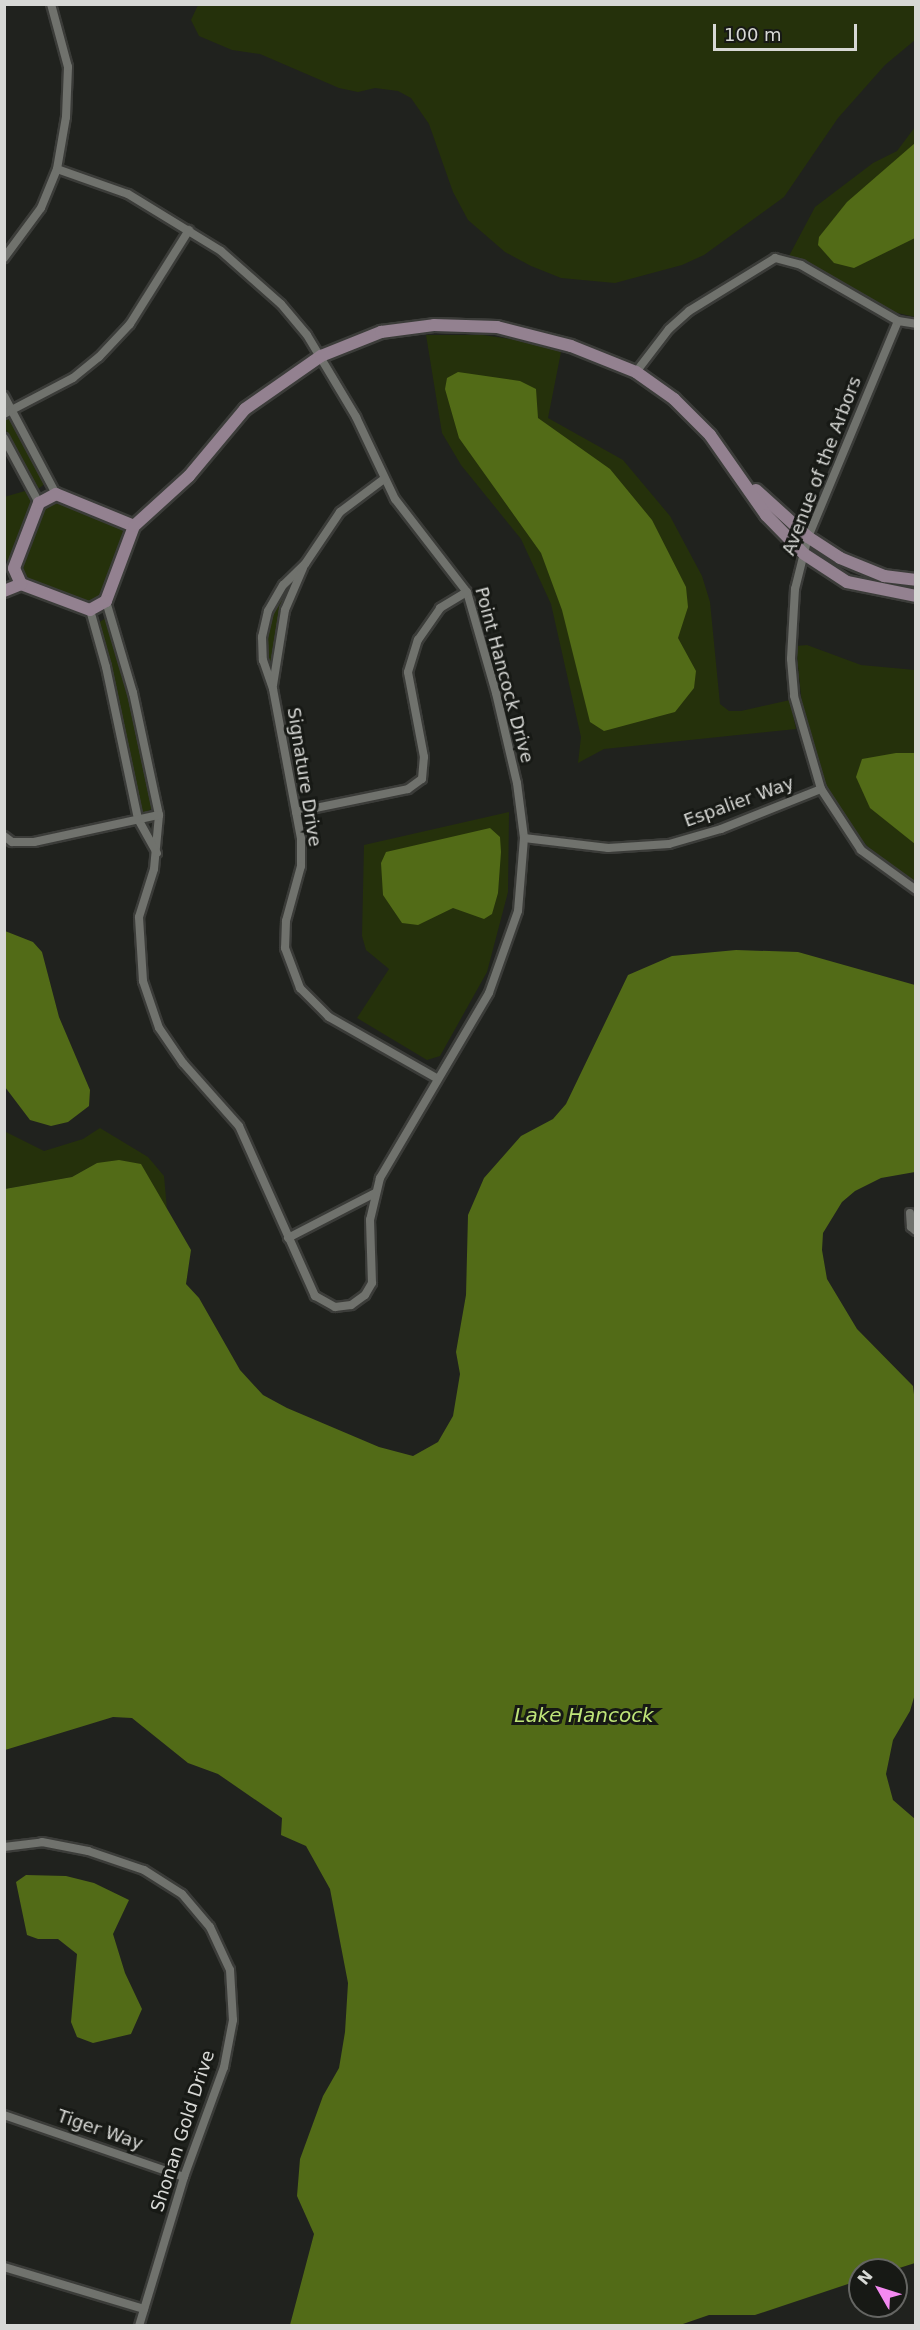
<!DOCTYPE html>
<html>
<head>
<meta charset="utf-8">
<style>
  body { margin:0 }
  #map { position:relative; width:920px; height:2330px; overflow:hidden; background:#20221e; font-family:"DejaVu Sans",sans-serif }
  div>[style] { position:absolute }
  [style*='--x'] { left:calc(var(--x)*1px); top:calc(var(--y)*1px); width:calc(var(--w)*1px); rotate:calc(var(--a)*1deg) }
  .green>* { inset:0; background:#25310b }
  .water>* { inset:0; background:#526b17 }
  .roads { filter:drop-shadow(2px 0 #3b3c39) drop-shadow(-2px 0 #3b3c39) drop-shadow(0 2px #3b3c39) drop-shadow(0 -2px #3b3c39) }
  .street>* { height:8px; margin:-4px; padding:0 4px; transform-origin:4px; border-radius:4px; background:#70726d }
  .secondary>* { height:12px; margin:-6px; padding:0 6px; transform-origin:6px; border-radius:6px; background:#938190 }
  span { translate:-50% -50%; white-space:nowrap; text-align:center; line-height:1.15; -webkit-text-stroke:6px #171915; paint-order:stroke }
  .street-label { font-size:18px; color:#d7d8d5 }
  .water-label { font-size:20px; color:#bfe579; font-style:italic }
  .frame { position:absolute; inset:0; border:6px solid #d7d8d5; pointer-events:none }
  .north { position:absolute; left:848px; top:2258px; width:60px; height:60px; box-sizing:border-box; background:#171915; border:2px solid #646562; border-radius:50%; rotate:309deg; font-size:16px; font-weight:700; line-height:24px; text-align:center; color:#d7d8d5 }
  .north::after { content:''; display:block; margin:auto; width:21px; height:27px; background:#f489f1; clip-path:polygon(50% 0,100% 100%,50% 72%,0 100%) }
  .scale { position:absolute; left:713px; top:24px; width:144px; height:27px; box-sizing:border-box; border:3px solid #d7d8d5; border-top:0; padding-left:8px; font-size:18px; line-height:21px; white-space:nowrap; color:#d7d8d5; -webkit-text-stroke:4px #171915; paint-order:stroke }
</style>
</head>
<body>
<div id="map">
  <div class="green">
    <div style="clip-path:polygon(198px 5px,915px 5px,915px 40px,885px 65px,838px 118px,784px 197px,704px 255px,682px 265px,615px 283px,561px 278px,531px 266px,505px 252px,468px 220px,453px 192px,429px 124px,411px 98px,398px 91px,375px 88px,358px 92px,339px 88px,260px 54px,232px 50px,199px 36px,191px 20px)"></div>
    <div style="clip-path:polygon(915px 127px,915px 317px,885px 310px,802px 260px,789px 256px,815px 207px,873px 163px,897px 151px)"></div>
    <div style="clip-path:polygon(426px 335px,483px 335px,543px 344px,561px 352px,548px 418px,623px 460px,670px 516px,702px 576px,710px 602px,720px 704px,729px 711px,741px 711px,790px 700px,796px 729px,604px 749px,578px 763px,581px 737px,551px 604px,521px 539px,461px 465px,442px 433px)"></div>
    <div style="clip-path:polygon(11px 415px,46px 483px,38px 489px,5px 428px,5px 417px)"></div>
    <div style="clip-path:polygon(25px 491px,34px 504px,26px 515px,9px 566px,5px 556px,4px 497px)"></div>
    <div style="clip-path:polygon(55px 500px,123px 529px,124px 536px,102px 596px,91px 604px,28px 581px,21px 572px,43px 507px)"></div>
    <div style="clip-path:polygon(293px 581px,278px 632px,272px 676px,267px 667px,267px 629px,275px 605px)"></div>
    <div style="clip-path:polygon(107px 617px,123px 663px,152px 808px,144px 814px,140px 811px,110px 666px,97px 624px)"></div>
    <div style="clip-path:polygon(807px 645px,861px 665px,915px 670px,915px 883px,867px 846px,838px 810px,825px 785px,802px 705px,796px 646px)"></div>
    <div style="clip-path:polygon(509px 812px,508px 892px,487px 972px,440px 1056px,427px 1060px,357px 1018px,389px 969px,366px 950px,362px 936px,364px 845px)"></div>
    <div style="clip-path:polygon(100px 1128px,148px 1157px,164px 1176px,167px 1209px,141px 1165px,97px 1163px,72px 1177px,5px 1189px,4px 1131px,44px 1151px,83px 1139px)"></div>
  </div>
  <div class="water">
    <div style="clip-path:polygon(915px 143px,915px 238px,854px 268px,834px 263px,818px 245px,819px 237px,847px 202px)"></div>
    <div style="clip-path:polygon(458px 372px,520px 381px,536px 389px,538px 418px,610px 469px,652px 520px,686px 587px,688px 607px,678px 638px,696px 671px,694px 688px,675px 712px,604px 731px,590px 722px,562px 610px,541px 553px,459px 438px,445px 389px,447px 378px)"></div>
    <div style="clip-path:polygon(896px 753px,915px 753px,915px 844px,870px 808px,856px 777px,862px 759px)"></div>
    <div style="clip-path:polygon(490px 828px,500px 837px,501px 852px,498px 893px,492px 914px,484px 919px,453px 908px,418px 925px,402px 923px,383px 895px,381px 863px,386px 852px)"></div>
    <div style="clip-path:polygon(5px 931px,33px 942px,42px 952px,59px 1017px,90px 1090px,89px 1106px,68px 1122px,51px 1126px,30px 1120px,5px 1087px)"></div>
    <div style="clip-path:polygon(736px 950px,798px 952px,915px 985px,915px 1172px,881px 1178px,855px 1191px,842px 1202px,823px 1233px,822px 1250px,827px 1279px,857px 1329px,913px 1386px,915px 1403px,915px 1694px,910px 1711px,893px 1740px,886px 1774px,893px 1800px,915px 1819px,915px 2263px,893px 2270px,860px 2270px,860px 2280px,755px 2315px,709px 2315px,680px 2325px,290px 2325px,314px 2234px,297px 2196px,300px 2159px,323px 2096px,339px 2068px,345px 2032px,348px 1983px,330px 1889px,306px 1846px,281px 1835px,282px 1818px,218px 1774px,188px 1763px,132px 1718px,113px 1717px,5px 1750px,5px 1189px,72px 1177px,97px 1163px,119px 1160px,141px 1164px,191px 1250px,186px 1284px,199px 1298px,240px 1370px,263px 1395px,287px 1408px,379px 1447px,413px 1456px,438px 1442px,453px 1416px,460px 1374px,456px 1352px,466px 1295px,468px 1215px,484px 1178px,521px 1136px,553px 1119px,566px 1104px,628px 975px,672px 956px)"></div>
    <div style="clip-path:polygon(26px 1875px,66px 1876px,94px 1883px,129px 1900px,113px 1934px,125px 1973px,142px 2009px,131px 2034px,93px 2043px,77px 2037px,71px 2022px,77px 1954px,58px 1939px,38px 1939px,27px 1935px,16px 1882px)"></div>
  </div>
  <div class="roads">
    <div class="street">
      <div style="--x:57;--y:169;--w:75;--a:19.4"></div>
      <div style="--x:128;--y:194;--w:109;--a:31.5"></div>
      <div style="--x:221;--y:251;--w:80;--a:41.5"></div>
      <div style="--x:281;--y:304;--w:40;--a:50"></div>
      <div style="--x:307;--y:335;--w:96;--a:59.1"></div>
      <div style="--x:356;--y:417;--w:91;--a:64.6"></div>
      <div style="--x:395;--y:499;--w:118;--a:52.3"></div>
      <div style="--x:467;--y:592;--w:105;--a:74"></div>
      <div style="--x:496;--y:693;--w:92;--a:76.9"></div>
      <div style="--x:517;--y:783;--w:55;--a:82.7"></div>
      <div style="--x:524;--y:838;--w:73;--a:94.7"></div>
      <div style="--x:518;--y:911;--w:87;--a:109.5"></div>
      <div style="--x:489;--y:993;--w:215;--a:120.5"></div>
      <div style="--x:380;--y:1178;--w:43;--a:103.4"></div>
      <div style="--x:370;--y:1220;--w:63;--a:88.2"></div>
      <div style="--x:372;--y:1283;--w:14;--a:120"></div>
      <div style="--x:365;--y:1295;--w:17;--a:144"></div>
      <div style="--x:351;--y:1305;--w:16;--a:173"></div>
      <div style="--x:335;--y:1307;--w:23;--a:-151"></div>
      <div style="--x:315;--y:1296;--w:186;--a:-114.1"></div>
      <div style="--x:239;--y:1126;--w:84;--a:-131.6"></div>
      <div style="--x:183;--y:1063;--w:42;--a:-124.4"></div>
      <div style="--x:159;--y:1028;--w:50;--a:-108.8"></div>
      <div style="--x:143;--y:981;--w:64;--a:-93.6"></div>
      <div style="--x:139;--y:917;--w:50;--a:-72.6"></div>
      <div style="--x:154;--y:869;--w:54;--a:-84.7"></div>
      <div style="--x:159;--y:815;--w:125;--a:-102"></div>
      <div style="--x:133;--y:693;--w:96;--a:-106.4"></div>
      <div style="--x:4;--y:258;--w:62;--a:-53.5"></div>
      <div style="--x:41;--y:208;--w:42;--a:-67.7"></div>
      <div style="--x:57;--y:169;--w:53;--a:-80.2"></div>
      <div style="--x:66;--y:117;--w:50;--a:-87.7"></div>
      <div style="--x:68;--y:67;--w:65;--a:-105.1"></div>
      <div style="--x:898;--y:321;--w:234;--a:112.6"></div>
      <div style="--x:808;--y:537;--w:54;--a:104"></div>
      <div style="--x:795;--y:589;--w:70;--a:93.3"></div>
      <div style="--x:791;--y:659;--w:37;--a:85"></div>
      <div style="--x:794;--y:696;--w:97;--a:73.8"></div>
      <div style="--x:821;--y:789;--w:73;--a:56.7"></div>
      <div style="--x:861;--y:850;--w:68;--a:36"></div>
      <div style="--x:636;--y:372;--w:54;--a:-52.5"></div>
      <div style="--x:669;--y:329;--w:27;--a:-42"></div>
      <div style="--x:689;--y:311;--w:101;--a:-31.6"></div>
      <div style="--x:775;--y:258;--w:27;--a:15"></div>
      <div style="--x:801;--y:265;--w:112;--a:30"></div>
      <div style="--x:898;--y:321;--w:18;--a:9"></div>
      <div style="--x:4;--y:396;--w:111;--a:62"></div>
      <div style="--x:4;--y:414;--w:78;--a:-27.6"></div>
      <div style="--x:73;--y:378;--w:33;--a:-39"></div>
      <div style="--x:99;--y:357;--w:45;--a:-46.8"></div>
      <div style="--x:130;--y:324;--w:111;--a:-57.9"></div>
      <div style="--x:4;--y:438;--w:74;--a:61.7"></div>
      <div style="--x:384;--y:479;--w:55;--a:143.1"></div>
      <div style="--x:340;--y:512;--w:63;--a:123.9"></div>
      <div style="--x:305;--y:564;--w:30;--a:136"></div>
      <div style="--x:283;--y:585;--w:30;--a:120"></div>
      <div style="--x:268;--y:611;--w:27;--a:103"></div>
      <div style="--x:262;--y:637;--w:23;--a:88"></div>
      <div style="--x:263;--y:660;--w:31;--a:71"></div>
      <div style="--x:273;--y:689;--w:153;--a:79.4"></div>
      <div style="--x:301;--y:839;--w:27;--a:90"></div>
      <div style="--x:301;--y:866;--w:57;--a:105.3"></div>
      <div style="--x:286;--y:921;--w:27;--a:92"></div>
      <div style="--x:285;--y:948;--w:43;--a:69.4"></div>
      <div style="--x:300;--y:988;--w:41;--a:45"></div>
      <div style="--x:329;--y:1017;--w:125;--a:29.6"></div>
      <div style="--x:90;--y:610;--w:59;--a:74.3"></div>
      <div style="--x:106;--y:667;--w:155;--a:78.1"></div>
      <div style="--x:138;--y:819;--w:39;--a:61"></div>
      <div style="--x:273;--y:685;--w:76;--a:-80.9"></div>
      <div style="--x:285;--y:610;--w:46;--a:-66.8"></div>
      <div style="--x:296;--y:812;--w:114;--a:-11.6"></div>
      <div style="--x:408;--y:789;--w:17;--a:-36"></div>
      <div style="--x:422;--y:779;--w:22;--a:-85"></div>
      <div style="--x:424;--y:757;--w:86;--a:-100.7"></div>
      <div style="--x:408;--y:672;--w:34;--a:-73"></div>
      <div style="--x:418;--y:640;--w:39;--a:-55"></div>
      <div style="--x:440;--y:608;--w:31;--a:-31"></div>
      <div style="--x:4;--y:836;--w:10;--a:37"></div>
      <div style="--x:12;--y:842;--w:22;--a:0"></div>
      <div style="--x:34;--y:842;--w:128;--a:-12.2"></div>
      <div style="--x:524;--y:838;--w:85;--a:6.8"></div>
      <div style="--x:608;--y:848;--w:61;--a:-3.8"></div>
      <div style="--x:669;--y:844;--w:54;--a:-16.1"></div>
      <div style="--x:721;--y:829;--w:108;--a:-21.8"></div>
      <div style="--x:910;--y:1213;--w:14;--a:86"></div>
      <div style="--x:911;--y:1227;--w:6;--a:39"></div>
      <div style="--x:288;--y:1238;--w:98;--a:-27.3"></div>
      <div style="--x:4;--y:1847;--w:38;--a:-7"></div>
      <div style="--x:42;--y:1842;--w:47;--a:11.1"></div>
      <div style="--x:88;--y:1851;--w:59;--a:18.7"></div>
      <div style="--x:144;--y:1870;--w:45;--a:32.3"></div>
      <div style="--x:182;--y:1894;--w:43;--a:49.7"></div>
      <div style="--x:210;--y:1927;--w:47;--a:65.1"></div>
      <div style="--x:230;--y:1970;--w:50;--a:86.6"></div>
      <div style="--x:233;--y:2020;--w:48;--a:100.8"></div>
      <div style="--x:224;--y:2067;--w:117;--a:110"></div>
      <div style="--x:184;--y:2177;--w:156;--a:106.8"></div>
      <div style="--x:4;--y:2115;--w:190;--a:19"></div>
      <div style="--x:4;--y:2267;--w:146;--a:16.7"></div>
    </div>
    <div class="secondary">
      <div style="--x:756;--y:490;--w:70;--a:42.1"></div>
      <div style="--x:808;--y:537;--w:38;--a:33"></div>
      <div style="--x:840;--y:558;--w:48;--a:22.2"></div>
      <div style="--x:884;--y:576;--w:32;--a:7"></div>
      <div style="--x:56;--y:494;--w:84;--a:22.3"></div>
      <div style="--x:134;--y:526;--w:80;--a:110.5"></div>
      <div style="--x:106;--y:601;--w:18;--a:151"></div>
      <div style="--x:90;--y:610;--w:74;--a:-159.4"></div>
      <div style="--x:21;--y:584;--w:17;--a:-114"></div>
      <div style="--x:14;--y:568;--w:70;--a:-69"></div>
      <div style="--x:39;--y:503;--w:19;--a:-28"></div>
      <div style="--x:134;--y:526;--w:74;--a:-42.3"></div>
      <div style="--x:189;--y:476;--w:87;--a:-50.1"></div>
      <div style="--x:245;--y:409;--w:93;--a:-34.9"></div>
      <div style="--x:321;--y:356;--w:65;--a:-21.8"></div>
      <div style="--x:381;--y:332;--w:53;--a:-7.5"></div>
      <div style="--x:434;--y:325;--w:63;--a:1.8"></div>
      <div style="--x:497;--y:327;--w:76;--a:14.4"></div>
      <div style="--x:571;--y:346;--w:70;--a:21.8"></div>
      <div style="--x:636;--y:372;--w:47;--a:35.4"></div>
      <div style="--x:674;--y:399;--w:51;--a:45"></div>
      <div style="--x:710;--y:435;--w:98;--a:55"></div>
      <div style="--x:766;--y:515;--w:54;--a:45.7"></div>
      <div style="--x:804;--y:554;--w:51;--a:33.1"></div>
      <div style="--x:847;--y:582;--w:70;--a:11.5"></div>
      <div style="--x:4;--y:591;--w:18;--a:-22"></div>
    </div>
  </div>
  <div class="street-label">
    <span style="left:822px;top:466px;rotate:-69deg">Avenue of the Arbors</span>
    <span style="left:504px;top:675px;rotate:75deg">Point Hancock Drive</span>
    <span style="left:304px;top:777px;rotate:81deg">Signature Drive</span>
    <span style="left:739px;top:802px;rotate:-20deg">Espalier Way</span>
    <span style="left:100px;top:2130px;rotate:19deg">Tiger Way</span>
    <span style="left:183px;top:2131px;rotate:-72deg">Shonan Gold Drive</span>
  </div>
  <div class="water-label">
    <span style="left:584px;top:1715px">Lake Hancock</span>
  </div>
  <div class="frame"></div>
  <div class="north">N</div>
  <div class="scale">100 m</div>
</div>
</body>
</html>
